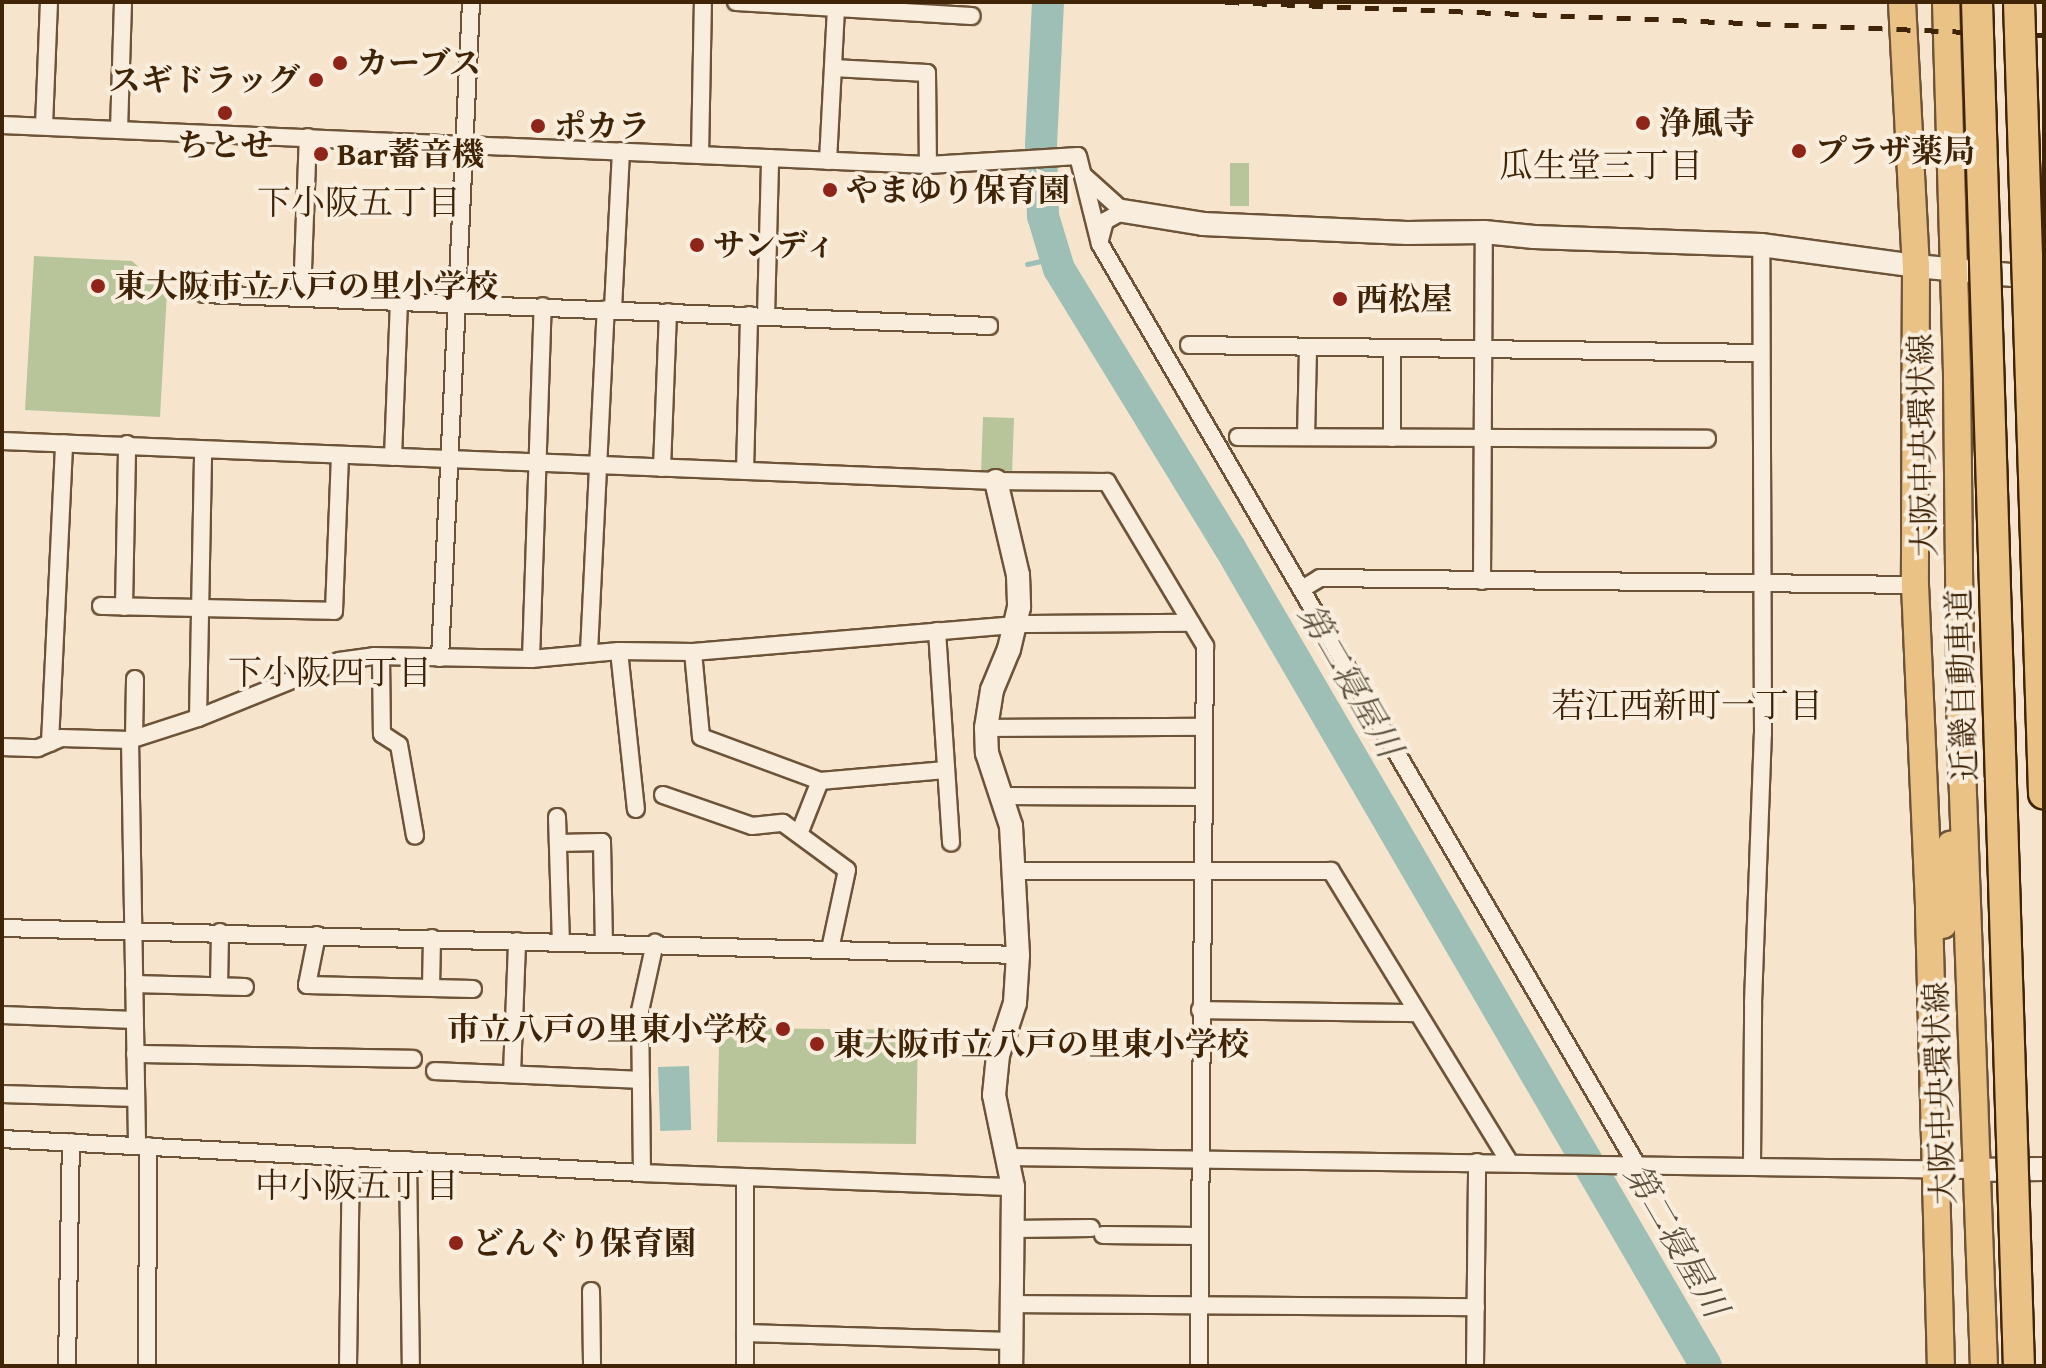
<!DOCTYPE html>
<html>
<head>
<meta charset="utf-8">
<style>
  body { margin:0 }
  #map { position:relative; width:2046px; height:1368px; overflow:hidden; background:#f6e5cc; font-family:"Gentium Book Plus","Noto Serif JP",serif }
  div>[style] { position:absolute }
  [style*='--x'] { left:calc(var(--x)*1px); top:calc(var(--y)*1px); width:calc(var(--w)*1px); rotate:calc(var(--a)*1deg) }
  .green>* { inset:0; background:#b8c59b; transform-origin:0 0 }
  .water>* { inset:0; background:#9dbfb5; transform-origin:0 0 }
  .stream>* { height:5px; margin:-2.5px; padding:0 2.5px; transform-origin:2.5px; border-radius:2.5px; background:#9dbfb5 }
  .river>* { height:32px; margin:-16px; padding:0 16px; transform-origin:16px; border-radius:16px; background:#9dbfb5 }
  .roads { filter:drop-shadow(2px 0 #6d5439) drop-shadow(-2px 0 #6d5439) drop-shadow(0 2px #6d5439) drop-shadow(0 -2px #6d5439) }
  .street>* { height:16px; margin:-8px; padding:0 8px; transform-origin:8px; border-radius:8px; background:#f9eede }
  .secondary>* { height:22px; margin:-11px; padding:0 11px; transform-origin:11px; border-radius:11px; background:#f9eede }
  .primary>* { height:26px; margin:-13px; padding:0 13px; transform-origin:13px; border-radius:13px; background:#ebc286 }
  .rail>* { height:5px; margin-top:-2.5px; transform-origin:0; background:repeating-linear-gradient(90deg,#3f2408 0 14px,transparent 0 28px) }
  .bridges { filter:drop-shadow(2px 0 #3f2408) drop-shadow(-2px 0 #3f2408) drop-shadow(0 2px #3f2408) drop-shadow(0 -2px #3f2408) }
  .highway-bridge>* { height:30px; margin:-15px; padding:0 15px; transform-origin:15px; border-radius:15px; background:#ebc286 }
  .dots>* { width:22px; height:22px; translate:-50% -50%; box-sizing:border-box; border:4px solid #f9eede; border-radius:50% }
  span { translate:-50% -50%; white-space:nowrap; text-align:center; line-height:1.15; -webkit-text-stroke:8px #f9eede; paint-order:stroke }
  .poi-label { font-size:32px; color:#3f2408; font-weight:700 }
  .left { translate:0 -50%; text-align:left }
  .right { translate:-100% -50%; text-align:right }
  .street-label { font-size:32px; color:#3f2408 }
  .neighbourhood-label { font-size:34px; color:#3f2408 }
  .water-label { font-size:34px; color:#5b523c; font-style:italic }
  .frame { position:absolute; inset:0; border:4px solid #3f2408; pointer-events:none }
</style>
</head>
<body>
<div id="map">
  <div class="green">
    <div style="left:1230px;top:163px;width:19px;height:43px"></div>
    <div style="clip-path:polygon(34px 256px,132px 261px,167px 292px,160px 417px,25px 410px)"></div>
    <div style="left:983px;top:417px;width:31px;height:53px;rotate:2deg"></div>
    <div style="clip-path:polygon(743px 1028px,918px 1030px,916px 1144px,717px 1142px,719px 1045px)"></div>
  </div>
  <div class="water">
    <div style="left:689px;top:1066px;width:64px;height:31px;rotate:88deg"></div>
  </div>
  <div class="stream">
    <div style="--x:1027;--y:264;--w:29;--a:-12"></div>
  </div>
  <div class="river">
    <div style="--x:1048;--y:2;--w:143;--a:92.8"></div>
    <div style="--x:1041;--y:145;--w:71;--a:88.4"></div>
    <div style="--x:1043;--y:216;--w:55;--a:73.2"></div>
    <div style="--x:1059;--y:269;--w:327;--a:58.5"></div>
    <div style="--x:1230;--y:548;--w:946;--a:59.8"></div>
  </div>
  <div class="roads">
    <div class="street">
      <div style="--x:736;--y:2;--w:236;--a:3.4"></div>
      <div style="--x:833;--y:68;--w:94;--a:3"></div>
      <div style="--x:927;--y:73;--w:92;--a:89.4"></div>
      <div style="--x:2;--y:125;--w:927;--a:2.47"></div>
      <div style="--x:928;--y:165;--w:150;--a:-3.4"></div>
      <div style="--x:1078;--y:156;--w:91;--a:76"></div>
      <div style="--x:1100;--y:244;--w:1066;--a:59.76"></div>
      <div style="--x:44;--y:126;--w:124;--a:-87.7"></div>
      <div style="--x:119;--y:130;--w:128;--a:-88.2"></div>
      <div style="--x:700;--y:155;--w:153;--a:-88.9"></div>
      <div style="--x:828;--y:161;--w:153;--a:-87"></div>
      <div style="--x:1084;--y:176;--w:52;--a:41.9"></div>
      <div style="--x:1123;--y:211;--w:21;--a:151"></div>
      <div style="--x:1105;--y:221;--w:20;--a:105"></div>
      <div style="--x:204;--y:294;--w:786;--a:2.33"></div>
      <div style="--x:302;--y:297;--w:160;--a:-87.9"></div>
      <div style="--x:613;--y:309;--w:158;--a:-87.1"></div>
      <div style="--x:766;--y:316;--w:158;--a:-88.5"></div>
      <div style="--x:1189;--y:345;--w:572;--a:0.8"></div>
      <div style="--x:1392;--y:348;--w:90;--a:90"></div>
      <div style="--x:1238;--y:437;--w:469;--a:0.2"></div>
      <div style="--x:1306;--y:437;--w:90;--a:-88.7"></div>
      <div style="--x:2;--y:441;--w:995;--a:2.3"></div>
      <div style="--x:996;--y:481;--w:111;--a:0.5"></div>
      <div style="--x:1107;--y:482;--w:191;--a:59.1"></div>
      <div style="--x:1205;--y:646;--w:720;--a:90.48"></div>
      <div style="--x:393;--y:457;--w:157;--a:-87.8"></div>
      <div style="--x:662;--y:468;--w:156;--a:-87.8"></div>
      <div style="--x:745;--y:471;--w:156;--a:-88.5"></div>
      <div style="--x:1482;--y:581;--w:349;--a:-89.7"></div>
      <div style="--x:1302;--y:589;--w:21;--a:-31"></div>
      <div style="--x:1320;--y:578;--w:595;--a:0.67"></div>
      <div style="--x:101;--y:606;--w:233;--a:1.2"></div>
      <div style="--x:334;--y:611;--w:156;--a:-87.8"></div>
      <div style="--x:124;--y:607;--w:163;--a:-88.9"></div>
      <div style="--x:937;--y:631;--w:212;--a:86.2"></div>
      <div style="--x:619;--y:651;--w:159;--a:83.9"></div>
      <div style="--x:589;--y:652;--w:343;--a:-87.2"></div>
      <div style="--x:693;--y:652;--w:85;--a:84.6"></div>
      <div style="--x:701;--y:737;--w:127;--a:20.3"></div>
      <div style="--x:381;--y:657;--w:77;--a:89.3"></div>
      <div style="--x:382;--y:734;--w:20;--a:33"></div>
      <div style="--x:399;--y:745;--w:92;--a:80"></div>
      <div style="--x:440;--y:658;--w:657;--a:-87.29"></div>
      <div style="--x:531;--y:659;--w:353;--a:-88.1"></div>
      <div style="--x:198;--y:718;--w:268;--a:-88.9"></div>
      <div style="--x:986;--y:728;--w:217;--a:-0.3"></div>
      <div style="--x:134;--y:738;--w:59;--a:-89"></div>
      <div style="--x:130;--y:740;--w:405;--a:89"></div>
      <div style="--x:50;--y:743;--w:300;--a:-87.3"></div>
      <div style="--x:2;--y:747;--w:36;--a:2"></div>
      <div style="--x:38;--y:748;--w:25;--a:-23"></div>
      <div style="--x:61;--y:738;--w:69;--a:1.7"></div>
      <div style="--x:130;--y:740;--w:71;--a:-17.9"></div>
      <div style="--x:198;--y:718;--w:152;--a:-22"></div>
      <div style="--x:339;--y:661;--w:35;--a:-8"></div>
      <div style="--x:374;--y:656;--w:157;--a:1.1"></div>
      <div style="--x:531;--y:659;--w:88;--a:-5.2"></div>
      <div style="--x:619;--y:651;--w:74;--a:0.8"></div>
      <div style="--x:693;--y:652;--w:336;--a:-4.8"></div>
      <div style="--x:1028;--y:624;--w:163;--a:-0.4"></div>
      <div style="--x:663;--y:795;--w:94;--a:19.2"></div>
      <div style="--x:752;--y:826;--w:31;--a:-6"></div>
      <div style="--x:783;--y:823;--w:79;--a:36.3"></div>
      <div style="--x:847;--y:870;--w:81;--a:102.1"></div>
      <div style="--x:1002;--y:796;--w:200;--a:0.3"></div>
      <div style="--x:557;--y:817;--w:124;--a:88.2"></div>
      <div style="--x:799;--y:834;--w:57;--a:-68.4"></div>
      <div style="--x:820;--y:781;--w:126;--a:-5"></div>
      <div style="--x:558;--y:843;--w:44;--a:-1.3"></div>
      <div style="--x:602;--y:842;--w:100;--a:88.9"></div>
      <div style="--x:1014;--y:871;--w:317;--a:0"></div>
      <div style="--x:1331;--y:871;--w:341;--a:58.5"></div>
      <div style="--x:2;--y:928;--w:1016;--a:1.52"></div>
      <div style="--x:317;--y:935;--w:51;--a:101.3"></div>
      <div style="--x:307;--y:985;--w:166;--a:1.4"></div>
      <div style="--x:134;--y:984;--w:111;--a:1.5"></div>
      <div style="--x:219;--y:986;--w:54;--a:-88.9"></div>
      <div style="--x:431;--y:987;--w:49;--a:-88.8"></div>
      <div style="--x:1200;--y:1010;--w:216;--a:0.8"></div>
      <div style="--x:2;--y:1015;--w:133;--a:2.2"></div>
      <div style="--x:135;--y:1054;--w:278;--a:1"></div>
      <div style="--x:435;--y:1071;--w:206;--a:2.5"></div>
      <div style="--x:512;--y:1074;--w:133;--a:-87.8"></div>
      <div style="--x:2;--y:1094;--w:134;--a:1.7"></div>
      <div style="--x:2;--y:1139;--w:641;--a:3.04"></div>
      <div style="--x:642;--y:1173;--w:371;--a:2.2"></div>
      <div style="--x:1008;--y:1157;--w:969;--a:0.77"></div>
      <div style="--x:408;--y:1160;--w:206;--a:89.2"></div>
      <div style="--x:1752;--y:1165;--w:162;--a:-89.6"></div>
      <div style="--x:1753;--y:1003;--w:269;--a:-87.9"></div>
      <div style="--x:1763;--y:734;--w:489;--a:-90.2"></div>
      <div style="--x:642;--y:1173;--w:162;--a:-90.7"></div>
      <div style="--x:640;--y:1011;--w:70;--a:-77.6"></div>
      <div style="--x:745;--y:1178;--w:188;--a:90"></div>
      <div style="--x:1013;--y:1229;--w:78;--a:-0.7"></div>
      <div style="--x:1103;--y:1235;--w:95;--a:0.6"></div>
      <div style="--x:591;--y:1291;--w:75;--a:89.2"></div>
      <div style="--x:1012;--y:1304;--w:464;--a:0.4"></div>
      <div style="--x:745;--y:1333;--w:266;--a:1.7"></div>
      <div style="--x:67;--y:1366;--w:224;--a:-89"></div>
      <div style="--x:147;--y:1366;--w:220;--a:-89.7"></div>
      <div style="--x:348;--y:1366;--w:209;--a:-89.2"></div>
      <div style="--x:1475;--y:1366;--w:204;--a:-89.4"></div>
    </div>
    <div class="secondary">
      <div style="--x:1123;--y:211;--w:81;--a:9.2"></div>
      <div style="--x:1203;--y:224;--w:204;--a:2.5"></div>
      <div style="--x:1407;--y:233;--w:77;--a:-0.7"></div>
      <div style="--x:1484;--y:232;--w:50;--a:5.7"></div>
      <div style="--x:1534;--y:237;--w:227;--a:2"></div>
      <div style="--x:1761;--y:245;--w:156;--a:7.7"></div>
      <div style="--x:1916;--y:266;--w:129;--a:5.4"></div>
      <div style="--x:996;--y:481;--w:97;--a:76.8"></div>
      <div style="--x:1018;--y:575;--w:32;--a:88"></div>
      <div style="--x:1019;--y:607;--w:43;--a:103.4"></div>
      <div style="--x:1009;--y:649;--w:44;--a:112.5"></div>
      <div style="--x:992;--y:690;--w:38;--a:99"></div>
      <div style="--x:986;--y:728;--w:25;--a:88"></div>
      <div style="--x:987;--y:753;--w:77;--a:71.8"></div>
      <div style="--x:1011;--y:826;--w:129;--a:86.9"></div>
      <div style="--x:1018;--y:955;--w:48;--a:93.6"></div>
      <div style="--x:1015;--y:1003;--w:55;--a:108.1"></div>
      <div style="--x:998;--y:1055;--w:40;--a:95.7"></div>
      <div style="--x:994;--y:1095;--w:94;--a:78.3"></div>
      <div style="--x:1013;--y:1187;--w:179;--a:90.6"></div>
      <div style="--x:1977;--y:1170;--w:67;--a:-0.9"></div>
    </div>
    <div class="primary">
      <div style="--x:1902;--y:2;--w:264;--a:87"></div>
      <div style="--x:1916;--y:266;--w:319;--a:90.2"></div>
      <div style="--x:1915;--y:585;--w:326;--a:87.5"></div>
      <div style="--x:1929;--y:911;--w:455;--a:88.5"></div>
      <div style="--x:1946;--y:2;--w:375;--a:88.3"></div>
      <div style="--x:1957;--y:377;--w:363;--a:89.4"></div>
      <div style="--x:1961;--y:740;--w:626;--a:87.9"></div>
      <div style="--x:1943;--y:925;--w:81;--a:-84.4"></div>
    </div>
  </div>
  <div class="rail">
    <div style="--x:1225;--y:2;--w:820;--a:2.31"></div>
  </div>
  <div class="bridges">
    <div class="highway-bridge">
      <div style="--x:1977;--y:2;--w:1365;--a:88.24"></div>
      <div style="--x:2019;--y:2;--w:792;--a:88.19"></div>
    </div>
  </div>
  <div class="dots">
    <div style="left:340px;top:63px;background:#8f2418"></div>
    <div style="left:316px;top:80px;background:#8f2418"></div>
    <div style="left:225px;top:113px;background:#8f2418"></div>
    <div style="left:1643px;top:123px;background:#8f2418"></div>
    <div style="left:538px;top:126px;background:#8f2418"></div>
    <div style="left:1799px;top:151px;background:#8f2418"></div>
    <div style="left:321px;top:154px;background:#8f2418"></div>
    <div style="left:830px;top:190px;background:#8f2418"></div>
    <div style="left:697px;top:245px;background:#8f2418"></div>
    <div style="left:98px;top:286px;background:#8f2418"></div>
    <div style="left:1340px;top:299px;background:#8f2418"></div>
    <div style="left:783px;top:1029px;background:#8f2418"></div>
    <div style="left:817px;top:1044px;background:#8f2418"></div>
    <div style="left:456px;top:1243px;background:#8f2418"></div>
  </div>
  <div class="poi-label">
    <span class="left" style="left:356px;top:63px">カーブス</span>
    <span class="right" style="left:300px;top:80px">スギドラッグ</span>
    <span class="left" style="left:1659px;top:123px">浄風寺</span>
    <span class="left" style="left:554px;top:126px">ポカラ</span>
    <span style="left:225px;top:145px">ちとせ</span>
    <span class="left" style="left:1815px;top:151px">プラザ薬局</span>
    <span class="left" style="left:337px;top:154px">Bar蓄音機</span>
    <span class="left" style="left:846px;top:190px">やまゆり保育園</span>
    <span class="left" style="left:713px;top:245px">サンディ</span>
    <span class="left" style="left:114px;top:286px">東大阪市立八戸の里小学校</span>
    <span class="left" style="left:1356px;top:299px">西松屋</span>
    <span class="right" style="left:767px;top:1029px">市立八戸の里東小学校</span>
    <span class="left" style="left:833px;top:1044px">東大阪市立八戸の里東小学校</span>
    <span class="left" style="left:472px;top:1243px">どんぐり保育園</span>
  </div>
  <div class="street-label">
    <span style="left:1923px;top:445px;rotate:-91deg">大阪中央環状線</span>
    <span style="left:1962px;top:685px;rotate:-92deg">近畿自動車道</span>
    <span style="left:1940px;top:1093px;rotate:-92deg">大阪中央環状線</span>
  </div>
  <div class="neighbourhood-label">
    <span style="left:1601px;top:165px">瓜生堂三丁目</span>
    <span style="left:359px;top:202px">下小阪五丁目</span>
    <span style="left:330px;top:672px">下小阪四丁目</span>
    <span style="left:1687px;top:705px">若江西新町一丁目</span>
    <span style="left:357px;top:1185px">中小阪五丁目</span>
  </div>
  <div class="water-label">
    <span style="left:1351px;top:680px;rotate:60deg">第二寝屋川</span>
    <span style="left:1677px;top:1240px;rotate:60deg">第二寝屋川</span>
  </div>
  <div class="frame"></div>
</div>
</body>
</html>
